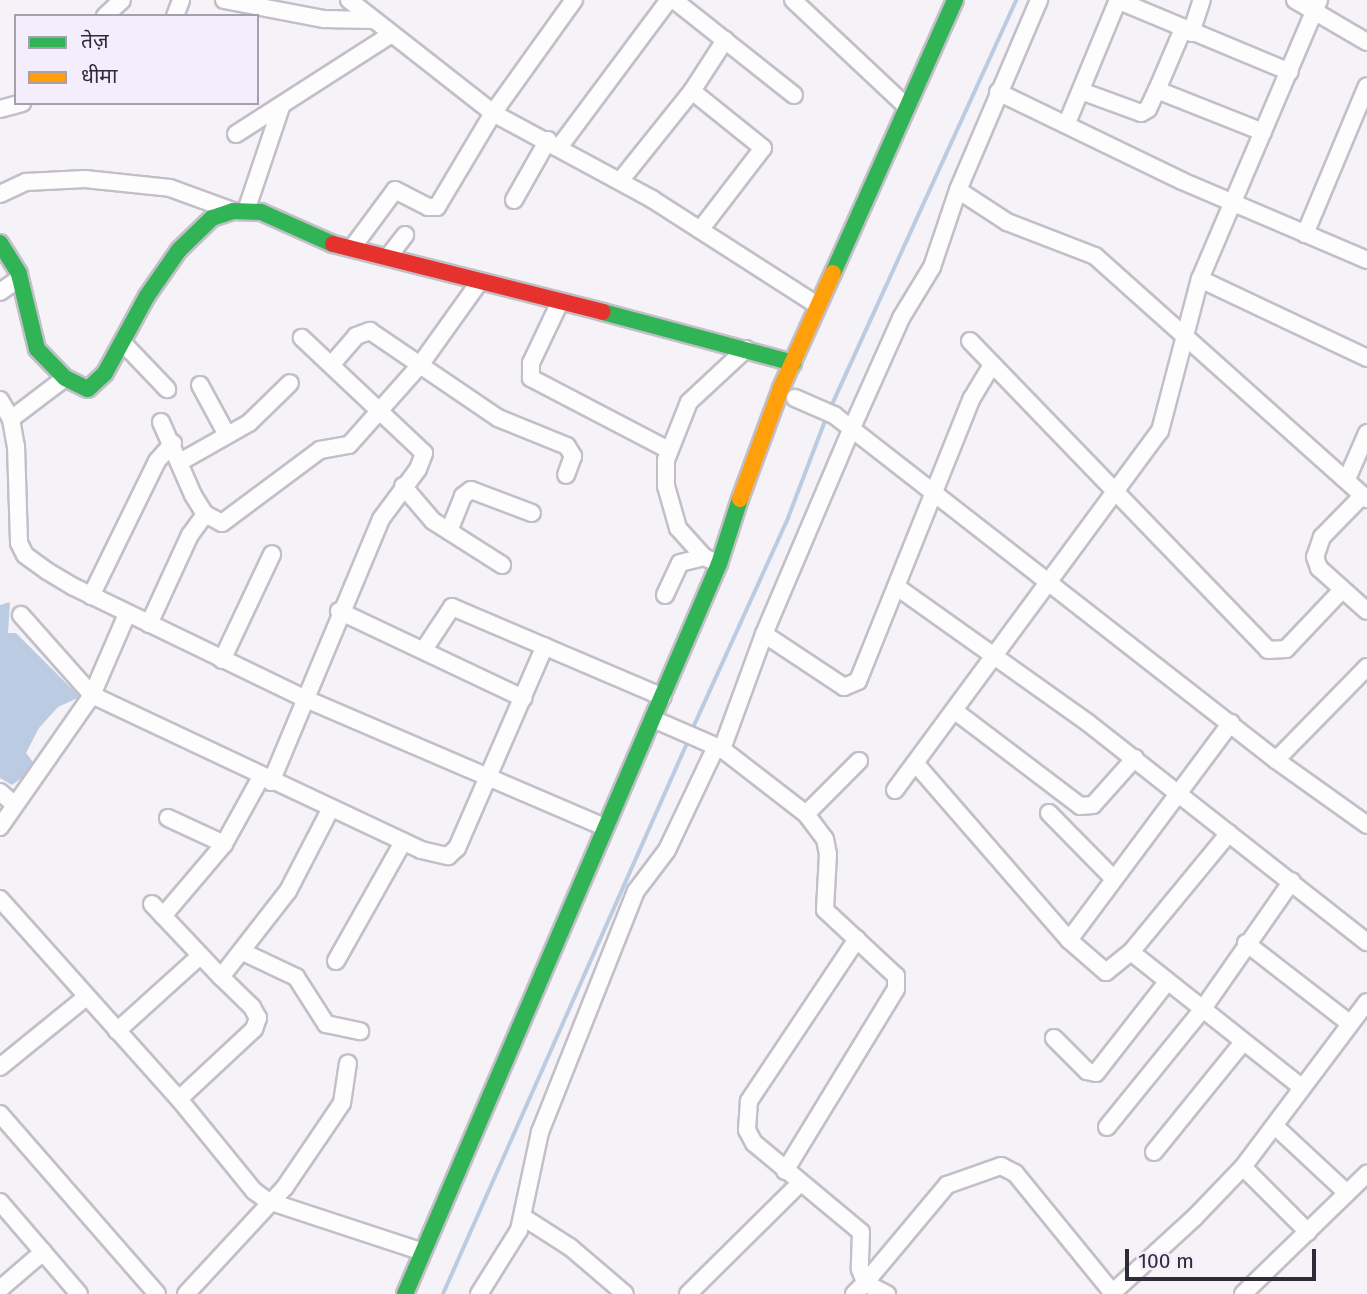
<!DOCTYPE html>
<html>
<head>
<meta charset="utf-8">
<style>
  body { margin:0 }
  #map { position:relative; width:1367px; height:1294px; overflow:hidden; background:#f5f2f8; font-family:"Fira Sans","Noto Sans Devanagari",sans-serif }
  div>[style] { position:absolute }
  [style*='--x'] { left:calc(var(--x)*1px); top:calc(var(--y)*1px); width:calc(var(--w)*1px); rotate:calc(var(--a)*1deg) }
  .water>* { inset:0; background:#bbcbe1 }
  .stream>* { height:3.5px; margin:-1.75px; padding:0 1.75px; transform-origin:1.75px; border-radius:1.75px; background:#bbcbe1 }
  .roads { filter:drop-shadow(2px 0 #c3bfc8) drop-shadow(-2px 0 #c3bfc8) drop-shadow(0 2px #c3bfc8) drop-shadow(0 -2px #c3bfc8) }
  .street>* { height:16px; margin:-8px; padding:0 8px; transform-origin:8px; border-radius:8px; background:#fefdfe }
  .fast>* { height:16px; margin:-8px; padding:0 8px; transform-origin:8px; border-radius:8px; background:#30b455 }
  .slow>* { height:16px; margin:-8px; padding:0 8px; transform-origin:8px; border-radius:8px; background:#ff9f0a }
  .jam>* { height:16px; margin:-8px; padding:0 8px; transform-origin:8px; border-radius:8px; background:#e5322d }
  span { translate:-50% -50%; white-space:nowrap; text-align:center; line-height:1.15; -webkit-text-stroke:6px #f4eefc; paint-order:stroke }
  .legend { position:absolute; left:14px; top:14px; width:245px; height:91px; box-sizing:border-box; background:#f4eefc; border:2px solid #a6a0ae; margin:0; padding:9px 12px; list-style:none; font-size:21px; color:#302b38 }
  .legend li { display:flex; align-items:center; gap:14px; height:35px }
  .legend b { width:35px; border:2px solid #a6a0ae }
  .scale { position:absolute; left:1125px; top:1249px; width:191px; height:32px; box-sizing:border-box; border:4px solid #302b38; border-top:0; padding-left:9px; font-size:21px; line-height:24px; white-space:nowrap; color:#302b38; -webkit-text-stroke:5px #f4eefc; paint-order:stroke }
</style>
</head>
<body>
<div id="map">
  <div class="water">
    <div style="clip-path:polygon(10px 602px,8px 633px,16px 633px,80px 697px,58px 707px,39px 728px,26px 753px,33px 762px,31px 771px,12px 785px,0 778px,0 605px)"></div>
  </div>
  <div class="stream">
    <div style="--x:830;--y:409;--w:449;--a:-65.5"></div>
    <div style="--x:692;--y:730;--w:233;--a:-65.6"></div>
    <div style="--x:788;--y:518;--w:109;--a:-69.1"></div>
    <div style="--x:443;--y:1294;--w:605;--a:-66.1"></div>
  </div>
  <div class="roads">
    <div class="street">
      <div style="--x:224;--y:0;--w:102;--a:10.8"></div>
      <div style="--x:324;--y:19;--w:49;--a:1.2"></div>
      <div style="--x:349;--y:0;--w:183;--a:38.1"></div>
      <div style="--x:493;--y:113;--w:181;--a:28.4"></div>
      <div style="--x:652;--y:199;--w:196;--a:32.7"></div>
      <div style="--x:674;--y:0;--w:153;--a:38.4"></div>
      <div style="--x:793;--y:0;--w:156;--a:43.2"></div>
      <div style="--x:1117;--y:0;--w:187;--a:22.6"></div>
      <div style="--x:1295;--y:0;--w:83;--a:30.3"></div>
      <div style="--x:105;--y:16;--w:23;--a:-43"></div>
      <div style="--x:175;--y:16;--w:17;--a:-69"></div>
      <div style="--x:1183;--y:29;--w:66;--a:113.1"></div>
      <div style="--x:1157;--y:90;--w:114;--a:21.6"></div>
      <div style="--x:1191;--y:33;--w:35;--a:-72"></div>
      <div style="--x:692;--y:91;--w:91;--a:38.8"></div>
      <div style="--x:763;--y:148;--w:103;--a:127.5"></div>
      <div style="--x:1081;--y:91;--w:64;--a:20.1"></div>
      <div style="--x:1141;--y:113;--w:8;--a:-30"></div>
      <div style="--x:1148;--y:109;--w:21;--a:-65"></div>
      <div style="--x:998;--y:92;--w:204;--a:25.8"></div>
      <div style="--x:1182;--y:181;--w:201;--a:23.1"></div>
      <div style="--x:0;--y:109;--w:23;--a:-15"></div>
      <div style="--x:1067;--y:123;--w:133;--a:-67.5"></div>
      <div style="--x:236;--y:134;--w:185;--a:-32.7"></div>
      <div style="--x:560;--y:146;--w:182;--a:-53.3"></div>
      <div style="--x:620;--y:181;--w:115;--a:-51.3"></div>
      <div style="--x:692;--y:91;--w:61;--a:-57.1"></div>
      <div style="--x:958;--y:190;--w:59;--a:33.1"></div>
      <div style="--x:1007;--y:222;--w:94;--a:21.1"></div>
      <div style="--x:1095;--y:256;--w:365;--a:41.8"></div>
      <div style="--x:0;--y:194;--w:29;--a:-25"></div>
      <div style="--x:26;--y:182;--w:59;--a:-2.9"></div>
      <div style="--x:85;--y:179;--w:85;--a:6"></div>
      <div style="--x:170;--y:188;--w:67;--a:20.1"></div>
      <div style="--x:514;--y:200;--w:69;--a:-60.5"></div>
      <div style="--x:246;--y:211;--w:110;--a:-71.4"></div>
      <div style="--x:1305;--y:234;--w:160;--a:-67.3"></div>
      <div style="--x:352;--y:248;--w:72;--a:-53.4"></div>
      <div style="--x:395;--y:190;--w:37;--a:27"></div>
      <div style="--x:428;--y:207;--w:9;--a:0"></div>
      <div style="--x:437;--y:207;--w:109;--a:-59.2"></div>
      <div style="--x:493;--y:113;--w:139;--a:-54.4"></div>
      <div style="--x:388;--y:257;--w:28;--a:-52"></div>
      <div style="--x:1200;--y:279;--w:185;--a:25.3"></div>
      <div style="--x:0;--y:292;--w:24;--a:-35"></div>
      <div style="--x:560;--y:302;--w:68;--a:115.4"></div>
      <div style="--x:531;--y:363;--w:15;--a:90"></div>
      <div style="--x:531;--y:378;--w:156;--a:27.6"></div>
      <div style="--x:970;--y:341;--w:429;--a:46"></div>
      <div style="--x:1268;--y:650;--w:18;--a:-3"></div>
      <div style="--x:1286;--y:649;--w:81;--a:-46.5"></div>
      <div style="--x:123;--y:343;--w:64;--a:46.3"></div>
      <div style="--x:332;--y:364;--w:37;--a:-49"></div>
      <div style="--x:356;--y:336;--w:15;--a:-20"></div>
      <div style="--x:370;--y:331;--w:155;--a:34.2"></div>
      <div style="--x:498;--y:418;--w:74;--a:22.1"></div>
      <div style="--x:567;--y:446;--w:12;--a:59"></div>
      <div style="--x:573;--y:456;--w:20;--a:110"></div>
      <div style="--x:200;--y:385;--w:57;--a:61.6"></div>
      <div style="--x:795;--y:398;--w:43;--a:23.6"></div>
      <div style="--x:834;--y:415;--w:561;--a:37.97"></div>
      <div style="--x:1276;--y:760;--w:112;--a:35.5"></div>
      <div style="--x:0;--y:400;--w:22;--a:60"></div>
      <div style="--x:11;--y:419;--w:27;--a:80"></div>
      <div style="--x:16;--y:446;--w:97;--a:88.2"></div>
      <div style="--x:19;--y:543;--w:13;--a:63"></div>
      <div style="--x:25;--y:555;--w:27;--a:36"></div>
      <div style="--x:47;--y:571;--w:31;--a:31"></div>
      <div style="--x:74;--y:587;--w:258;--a:25.8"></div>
      <div style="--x:306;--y:699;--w:324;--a:23.2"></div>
      <div style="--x:11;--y:419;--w:68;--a:-37.2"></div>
      <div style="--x:161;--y:422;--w:80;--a:66.3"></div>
      <div style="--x:193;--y:495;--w:22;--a:58"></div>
      <div style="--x:205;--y:514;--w:19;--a:28"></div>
      <div style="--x:222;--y:523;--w:122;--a:-36.7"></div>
      <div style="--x:320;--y:450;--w:29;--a:-10"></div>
      <div style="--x:349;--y:445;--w:107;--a:-48.4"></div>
      <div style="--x:420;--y:365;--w:100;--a:-54.4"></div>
      <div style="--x:180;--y:462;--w:79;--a:-29.5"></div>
      <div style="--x:249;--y:423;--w:57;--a:-44.3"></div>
      <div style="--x:1347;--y:479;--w:50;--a:-66.5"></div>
      <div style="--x:403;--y:486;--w:46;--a:49.4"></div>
      <div style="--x:433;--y:521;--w:82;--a:32.5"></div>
      <div style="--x:1363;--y:495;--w:59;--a:134.3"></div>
      <div style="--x:1322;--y:537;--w:21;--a:109"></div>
      <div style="--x:1315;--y:557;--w:12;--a:70"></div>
      <div style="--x:1319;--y:568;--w:64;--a:41.9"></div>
      <div style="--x:449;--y:531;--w:38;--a:-68"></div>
      <div style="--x:463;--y:496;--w:10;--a:-37"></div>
      <div style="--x:471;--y:490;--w:65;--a:20.7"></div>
      <div style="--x:719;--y:564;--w:17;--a:-155"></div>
      <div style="--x:704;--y:557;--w:39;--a:-132"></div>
      <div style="--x:678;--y:528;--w:44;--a:-105.9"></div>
      <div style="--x:666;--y:486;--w:26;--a:-90"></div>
      <div style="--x:666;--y:460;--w:62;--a:-68.4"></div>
      <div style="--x:689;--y:402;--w:78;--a:-42.9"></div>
      <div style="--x:897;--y:587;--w:233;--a:35.4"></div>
      <div style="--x:1087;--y:722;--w:356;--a:38.2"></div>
      <div style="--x:665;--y:595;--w:35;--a:-65"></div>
      <div style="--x:680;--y:563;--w:25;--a:-14"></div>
      <div style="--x:91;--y:596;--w:150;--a:-63.9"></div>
      <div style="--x:157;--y:461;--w:24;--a:-48"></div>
      <div style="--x:339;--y:611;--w:204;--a:25.3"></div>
      <div style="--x:21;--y:615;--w:107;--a:48.4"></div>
      <div style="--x:92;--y:695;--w:364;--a:25.2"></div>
      <div style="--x:421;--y:850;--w:28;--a:13"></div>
      <div style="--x:448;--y:856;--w:12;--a:-42"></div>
      <div style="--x:457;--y:848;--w:220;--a:-66.5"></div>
      <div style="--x:149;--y:624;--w:98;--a:-65.3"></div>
      <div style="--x:190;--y:535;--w:26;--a:-54"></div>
      <div style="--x:764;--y:634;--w:96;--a:33.5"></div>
      <div style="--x:844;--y:687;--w:15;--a:-23"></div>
      <div style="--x:858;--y:681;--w:305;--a:-68.1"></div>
      <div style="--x:972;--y:398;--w:39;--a:-59"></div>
      <div style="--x:425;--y:648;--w:49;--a:-56.6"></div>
      <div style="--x:452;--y:607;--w:229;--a:23.1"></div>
      <div style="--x:222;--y:660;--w:117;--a:-64.7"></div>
      <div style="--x:955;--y:711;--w:157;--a:37.2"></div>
      <div style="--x:1080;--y:806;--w:13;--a:-4"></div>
      <div style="--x:1093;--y:805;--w:63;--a:-48.2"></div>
      <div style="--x:653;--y:719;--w:75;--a:23.5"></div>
      <div style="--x:722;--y:749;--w:106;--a:37.7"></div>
      <div style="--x:806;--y:814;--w:31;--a:53"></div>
      <div style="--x:825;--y:839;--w:15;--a:79"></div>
      <div style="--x:828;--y:854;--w:56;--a:93.1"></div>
      <div style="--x:825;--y:910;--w:97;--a:42.9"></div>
      <div style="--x:896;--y:976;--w:13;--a:90"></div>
      <div style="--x:896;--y:989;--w:213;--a:121.4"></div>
      <div style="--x:722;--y:749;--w:122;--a:-69.9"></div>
      <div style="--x:764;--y:634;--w:222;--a:-66.9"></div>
      <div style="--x:851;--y:430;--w:123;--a:-65.9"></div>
      <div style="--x:901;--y:318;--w:60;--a:-58.7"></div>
      <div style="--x:932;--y:267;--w:81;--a:-71.3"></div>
      <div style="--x:958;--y:190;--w:207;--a:-66.9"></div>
      <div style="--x:1276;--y:760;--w:130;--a:-45.6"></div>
      <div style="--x:916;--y:764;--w:233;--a:49"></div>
      <div style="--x:1069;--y:940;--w:49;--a:40.9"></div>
      <div style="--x:1106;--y:972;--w:32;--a:-39"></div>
      <div style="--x:1131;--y:952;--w:154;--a:-50.5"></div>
      <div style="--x:271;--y:782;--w:285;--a:-67.3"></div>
      <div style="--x:381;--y:519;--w:62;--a:-53.5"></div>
      <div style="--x:418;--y:469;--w:17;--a:-69"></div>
      <div style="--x:424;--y:453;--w:168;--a:-136.7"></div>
      <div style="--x:895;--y:790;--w:446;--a:-53.6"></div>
      <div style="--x:1160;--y:431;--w:157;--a:-75.3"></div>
      <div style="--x:1200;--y:279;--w:303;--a:-66.9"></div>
      <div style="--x:0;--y:792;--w:18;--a:41"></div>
      <div style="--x:1049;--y:813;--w:90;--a:45.5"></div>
      <div style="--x:806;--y:814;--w:75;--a:-45"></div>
      <div style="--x:168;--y:818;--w:62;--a:24.9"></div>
      <div style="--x:0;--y:827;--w:161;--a:-55.1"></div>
      <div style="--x:92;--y:695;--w:88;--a:-66.6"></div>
      <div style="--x:0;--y:899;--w:268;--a:48.2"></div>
      <div style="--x:179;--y:1099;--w:119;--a:50.8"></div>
      <div style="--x:254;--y:1191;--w:17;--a:36"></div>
      <div style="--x:268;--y:1201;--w:163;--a:18.2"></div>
      <div style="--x:152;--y:904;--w:100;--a:46.6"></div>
      <div style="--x:163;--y:916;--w:94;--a:-49.7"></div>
      <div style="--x:224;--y:844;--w:77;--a:-61.1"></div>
      <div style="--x:857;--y:939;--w:195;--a:123.7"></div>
      <div style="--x:749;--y:1101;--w:29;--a:94"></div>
      <div style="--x:747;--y:1130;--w:15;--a:62"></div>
      <div style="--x:754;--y:1143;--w:139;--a:39.8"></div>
      <div style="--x:861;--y:1232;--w:37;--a:92"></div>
      <div style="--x:860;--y:1269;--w:15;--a:70"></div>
      <div style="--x:865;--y:1283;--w:128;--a:-50.1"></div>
      <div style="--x:947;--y:1185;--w:57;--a:-19.4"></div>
      <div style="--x:1001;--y:1166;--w:16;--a:27"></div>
      <div style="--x:1015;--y:1173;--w:154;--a:50.8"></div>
      <div style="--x:1069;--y:940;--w:271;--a:-53.3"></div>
      <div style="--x:1246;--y:943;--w:130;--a:37.8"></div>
      <div style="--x:243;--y:952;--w:59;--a:25.3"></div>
      <div style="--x:296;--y:977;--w:56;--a:57.4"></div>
      <div style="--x:326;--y:1024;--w:35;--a:12"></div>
      <div style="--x:1131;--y:952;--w:216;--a:38.4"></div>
      <div style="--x:336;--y:961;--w:137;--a:-60.6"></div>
      <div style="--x:117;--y:1031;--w:112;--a:-42.1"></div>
      <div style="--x:1054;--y:1038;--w:47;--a:45"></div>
      <div style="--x:1087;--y:1071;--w:9;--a:13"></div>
      <div style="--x:1096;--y:1073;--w:115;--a:-52"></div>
      <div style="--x:0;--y:1067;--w:109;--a:-39.1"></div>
      <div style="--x:179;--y:1099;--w:103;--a:-43"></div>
      <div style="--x:254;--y:1029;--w:12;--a:-70"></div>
      <div style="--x:258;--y:1018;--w:13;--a:-119"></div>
      <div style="--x:252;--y:1007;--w:43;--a:-135.9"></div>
      <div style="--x:221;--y:977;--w:109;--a:-52.1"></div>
      <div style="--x:288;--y:891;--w:93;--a:-62.6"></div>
      <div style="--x:0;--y:1114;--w:239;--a:48.9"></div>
      <div style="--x:1107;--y:1127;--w:151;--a:-50.9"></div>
      <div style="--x:1202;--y:1010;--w:157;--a:-55.1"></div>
      <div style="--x:1276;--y:1127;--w:97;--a:42.9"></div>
      <div style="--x:1154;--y:1152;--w:141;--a:-51"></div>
      <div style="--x:1243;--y:1167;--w:92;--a:45"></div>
      <div style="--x:0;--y:1202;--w:121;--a:49.3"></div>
      <div style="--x:523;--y:1217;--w:56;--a:32.6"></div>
      <div style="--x:570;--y:1247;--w:72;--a:40.5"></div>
      <div style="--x:0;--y:1289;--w:57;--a:-40.7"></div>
      <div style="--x:186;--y:1294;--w:146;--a:-47.2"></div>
      <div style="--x:285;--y:1187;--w:60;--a:-55.8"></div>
      <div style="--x:319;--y:1137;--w:41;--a:-55.9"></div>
      <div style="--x:342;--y:1103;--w:40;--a:-81.5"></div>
      <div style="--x:479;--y:1294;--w:75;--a:-58"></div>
      <div style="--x:519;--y:1230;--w:100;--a:-77.9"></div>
      <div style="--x:540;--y:1132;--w:259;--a:-68.3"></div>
      <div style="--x:636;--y:891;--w:51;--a:-52.9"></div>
      <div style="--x:667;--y:850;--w:114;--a:-64.6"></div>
      <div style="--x:688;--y:1294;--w:158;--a:-44.7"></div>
      <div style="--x:854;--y:1294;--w:16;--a:-45"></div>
      <div style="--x:865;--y:1283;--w:25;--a:27"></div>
      <div style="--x:1111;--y:1294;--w:114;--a:-42.5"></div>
      <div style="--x:1195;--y:1217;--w:69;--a:-46.2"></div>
      <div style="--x:1243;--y:1167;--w:206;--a:-53.1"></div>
      <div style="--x:1243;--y:1294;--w:173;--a:-44.1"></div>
    </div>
    <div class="fast">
      <div style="--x:0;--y:243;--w:36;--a:58"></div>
      <div style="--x:19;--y:274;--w:77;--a:76.5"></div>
      <div style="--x:37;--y:349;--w:40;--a:46"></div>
      <div style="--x:65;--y:378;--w:25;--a:26"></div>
      <div style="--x:88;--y:389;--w:23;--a:-43"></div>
      <div style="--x:105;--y:373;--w:88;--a:-61.4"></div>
      <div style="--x:147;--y:296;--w:56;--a:-55.2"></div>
      <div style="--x:179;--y:250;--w:46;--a:-44.1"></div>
      <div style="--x:212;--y:218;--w:22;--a:-18"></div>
      <div style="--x:233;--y:211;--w:28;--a:2"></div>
      <div style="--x:261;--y:212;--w:79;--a:24"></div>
      <div style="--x:833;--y:273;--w:299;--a:-65.9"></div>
      <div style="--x:603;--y:312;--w:197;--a:15"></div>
      <div style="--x:405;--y:1294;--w:795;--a:-66.73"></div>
      <div style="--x:719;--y:564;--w:68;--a:-72.1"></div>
    </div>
    <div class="slow">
      <div style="--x:740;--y:499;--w:118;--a:-69.7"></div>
      <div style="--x:781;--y:388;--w:126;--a:-65.7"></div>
    </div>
    <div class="jam">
      <div style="--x:333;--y:244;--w:278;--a:14.1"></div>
    </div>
  </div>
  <ul class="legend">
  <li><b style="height:9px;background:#30b455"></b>तेज़</li>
  <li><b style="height:9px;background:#ff9f0a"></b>धीमा</li>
  </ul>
  <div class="scale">100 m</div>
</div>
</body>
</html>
